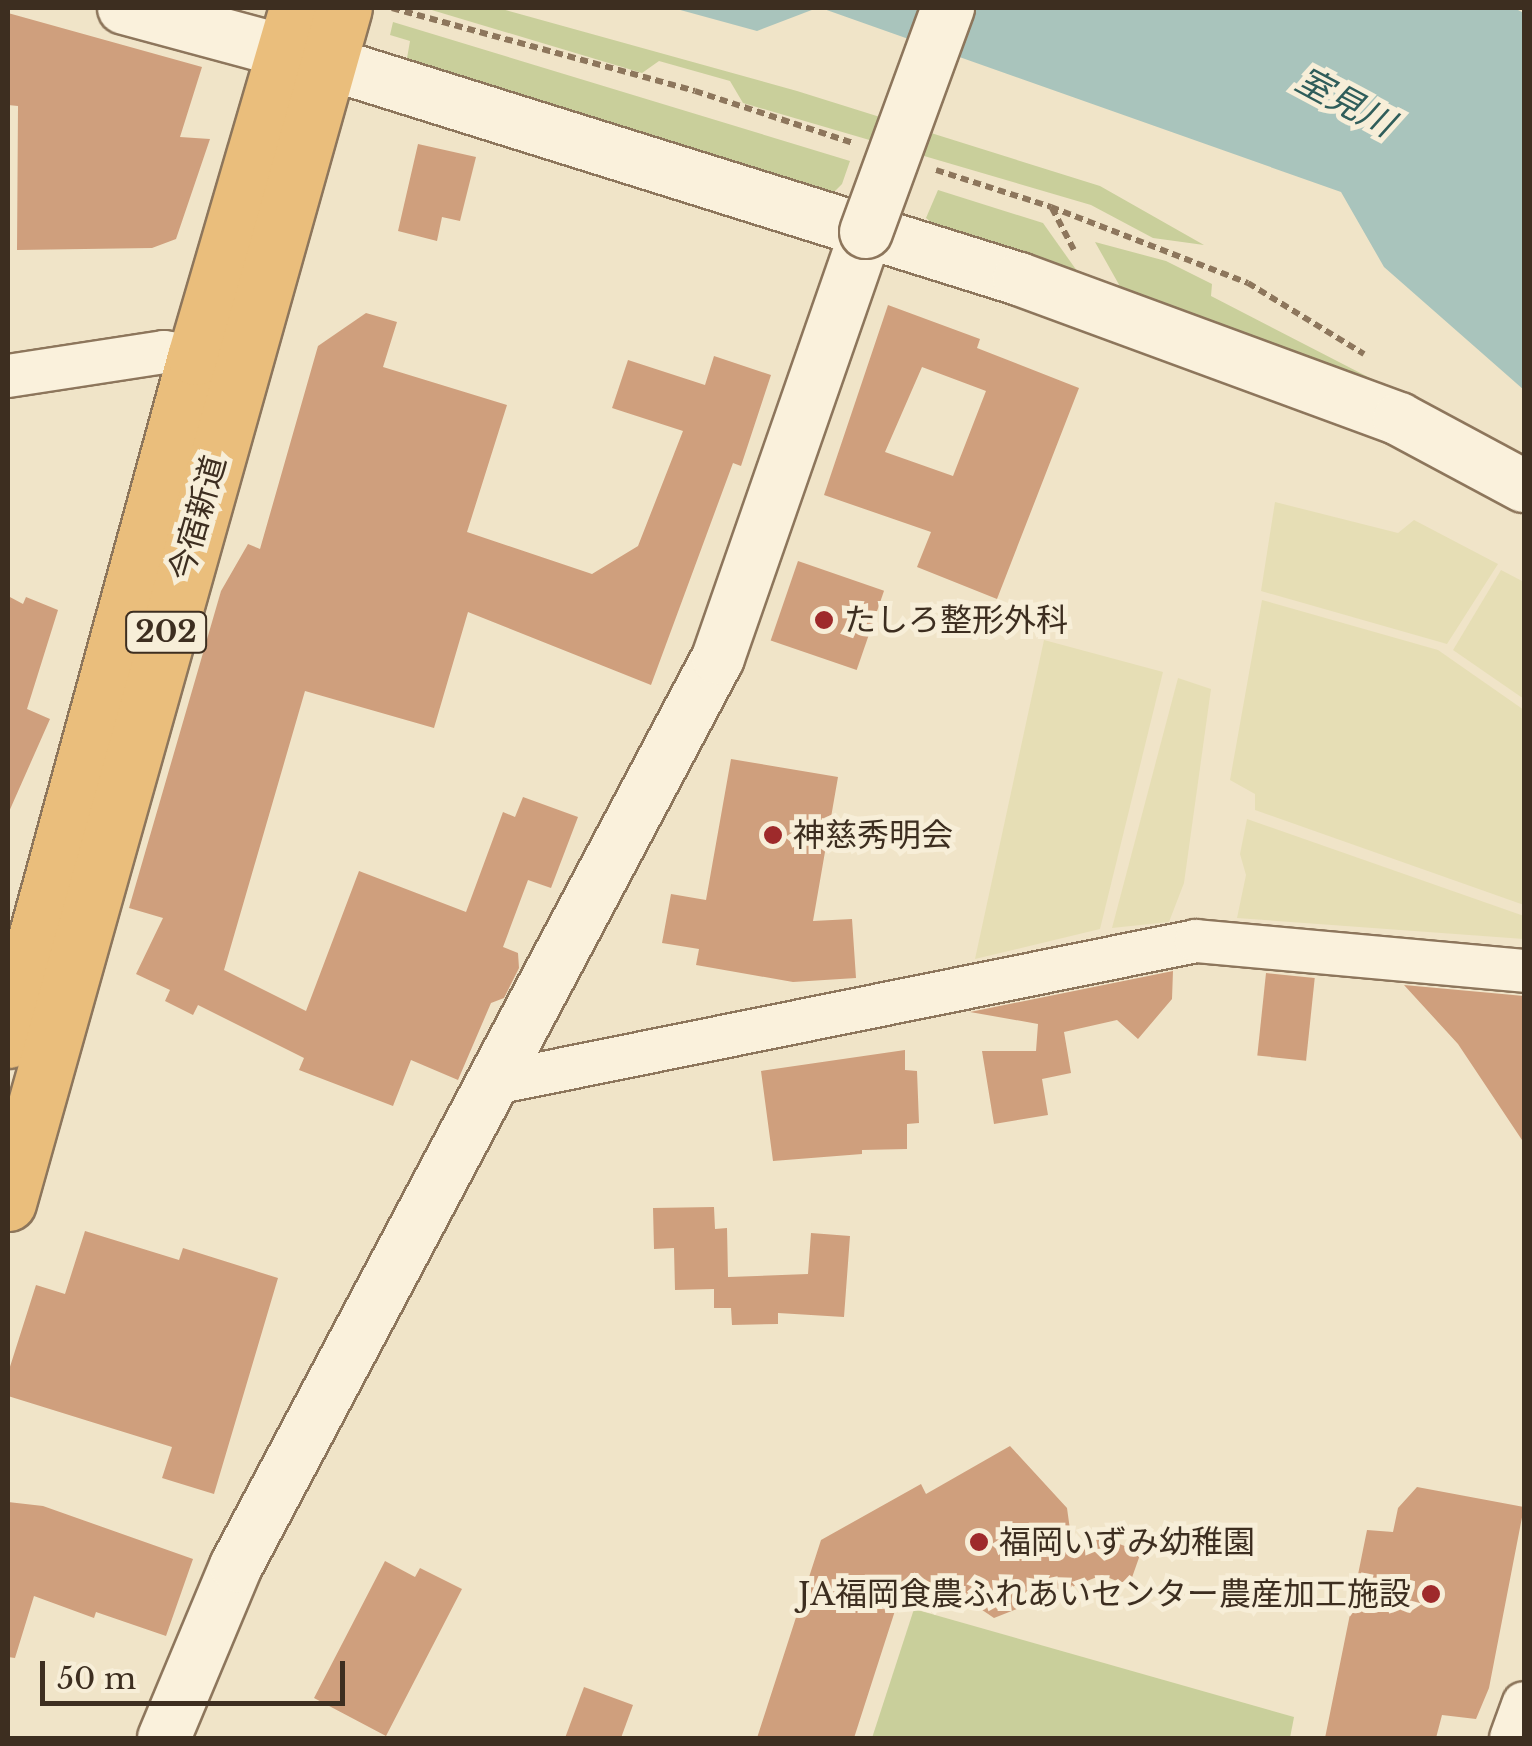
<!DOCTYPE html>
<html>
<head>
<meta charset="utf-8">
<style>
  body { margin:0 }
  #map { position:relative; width:1532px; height:1746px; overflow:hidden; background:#f0e4c8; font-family:"Libre Baskerville","Noto Sans JP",serif }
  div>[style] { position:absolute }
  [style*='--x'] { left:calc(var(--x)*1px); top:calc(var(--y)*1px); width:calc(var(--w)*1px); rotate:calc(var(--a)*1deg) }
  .farmland>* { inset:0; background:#e6deb5 }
  .green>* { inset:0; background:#c9cf9b }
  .water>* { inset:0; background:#a9c4bc }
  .building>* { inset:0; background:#cf9f7d; transform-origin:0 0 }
  .path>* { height:6px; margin-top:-3px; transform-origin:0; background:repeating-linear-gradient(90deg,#8d765c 0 8px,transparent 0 13px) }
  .roads { filter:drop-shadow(2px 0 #8d765c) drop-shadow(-2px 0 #8d765c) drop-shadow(0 2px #8d765c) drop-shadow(0 -2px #8d765c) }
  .minor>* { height:42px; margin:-21px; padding:0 21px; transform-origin:21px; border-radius:21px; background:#faf1dc }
  .tertiary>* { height:52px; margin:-26px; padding:0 26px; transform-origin:26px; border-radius:26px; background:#faf1dc }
  .trunk>* { height:55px; margin:-27.5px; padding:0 27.5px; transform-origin:27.5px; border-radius:27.5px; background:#eabe7c }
  .bridges { filter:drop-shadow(2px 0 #8d765c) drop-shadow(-2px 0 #8d765c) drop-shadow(0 2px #8d765c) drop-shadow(0 -2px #8d765c) }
  .tertiary-bridge>* { height:52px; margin:-26px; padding:0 26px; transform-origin:26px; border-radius:26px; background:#faf1dc }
  .dots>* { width:28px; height:28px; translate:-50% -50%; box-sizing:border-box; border:5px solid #f7eed8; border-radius:50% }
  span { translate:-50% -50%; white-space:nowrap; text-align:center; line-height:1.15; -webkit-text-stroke:10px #f7eed8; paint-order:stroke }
  .shield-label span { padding:2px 8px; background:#f7eed8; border:2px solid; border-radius:8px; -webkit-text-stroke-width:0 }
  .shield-label { font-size:30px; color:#3d2e20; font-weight:700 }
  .street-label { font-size:32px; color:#3d2e20 }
  .poi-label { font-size:32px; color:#3d2e20 }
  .left { translate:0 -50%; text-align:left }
  .right { translate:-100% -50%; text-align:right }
  .water-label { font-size:35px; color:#2f5d5a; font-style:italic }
  .frame { position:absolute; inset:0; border:10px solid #3d2e20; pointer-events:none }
  .scale { position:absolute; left:40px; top:1661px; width:305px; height:45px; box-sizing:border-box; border:5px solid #3d2e20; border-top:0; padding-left:12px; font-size:30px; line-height:35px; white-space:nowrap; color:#3d2e20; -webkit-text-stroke:8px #f7eed8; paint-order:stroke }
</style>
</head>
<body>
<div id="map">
  <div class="farmland">
    <div style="clip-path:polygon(1275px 502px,1398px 533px,1414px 520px,1498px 564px,1447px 644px,1261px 591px)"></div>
    <div style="clip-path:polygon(1501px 570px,1524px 582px,1524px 699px,1453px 650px)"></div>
    <div style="clip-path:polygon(1262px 600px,1438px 650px,1524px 710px,1524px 905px,1255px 810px,1255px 794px,1230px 780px)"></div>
    <div style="clip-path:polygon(1044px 640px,1163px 672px,1100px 929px,975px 959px)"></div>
    <div style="clip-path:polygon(1178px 678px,1211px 689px,1184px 883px,1169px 922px,1112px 928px)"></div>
    <div style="clip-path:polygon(1247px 819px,1524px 916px,1524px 939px,1237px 918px,1246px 875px,1240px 854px)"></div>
  </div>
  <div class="green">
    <div style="clip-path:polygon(425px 8px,498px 8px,797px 91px,1100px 186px,1204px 245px,1153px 238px,1091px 205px,743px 103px,730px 81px,659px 61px,642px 73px)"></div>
    <div style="clip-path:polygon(393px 22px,850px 161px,842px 184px,828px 198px,406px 64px,410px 41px,390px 35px)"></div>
    <div style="clip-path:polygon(938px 190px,1043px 223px,1082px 278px,946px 235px,926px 218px)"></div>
    <div style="clip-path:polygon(1095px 242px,1166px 261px,1212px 284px,1211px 296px,1436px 412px,1122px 290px)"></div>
    <div style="clip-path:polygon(914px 1609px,1294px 1717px,1290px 1738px,872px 1738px)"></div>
  </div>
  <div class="water">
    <div style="clip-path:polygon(673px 8px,817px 8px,757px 31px)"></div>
    <div style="clip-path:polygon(821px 8px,1518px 10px,1524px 13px,1524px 390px,1384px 267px,1341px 192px)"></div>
  </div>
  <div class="building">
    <div style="clip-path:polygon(8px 13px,202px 67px,180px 137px,210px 139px,176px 239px,152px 248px,17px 250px,18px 106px,8px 105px)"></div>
    <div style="clip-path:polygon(418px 144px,476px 157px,460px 221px,442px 217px,437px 241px,398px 231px)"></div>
    <div style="clip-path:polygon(evenodd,888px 305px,980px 339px,977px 348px,1079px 388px,997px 599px,917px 567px,931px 532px,824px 495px,888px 305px,922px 367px,986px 391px,953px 476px,885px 452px,922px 367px)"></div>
    <div style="clip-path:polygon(366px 313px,397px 322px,383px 367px,507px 405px,467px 532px,592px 574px,638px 546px,683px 431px,612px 408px,628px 360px,705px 385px,714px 356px,771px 375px,741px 466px,733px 463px,651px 685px,468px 612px,434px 728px,305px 691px,224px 970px,306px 1011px,359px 871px,466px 912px,503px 812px,515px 817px,523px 797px,578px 817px,551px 888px,528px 880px,503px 947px,518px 953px,519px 968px,504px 998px,491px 1003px,458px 1080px,411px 1060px,393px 1106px,299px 1070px,304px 1058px,198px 1005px,193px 1015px,165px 1001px,170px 990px,136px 974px,163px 918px,129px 908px,221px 591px,248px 544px,260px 549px,318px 346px)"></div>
    <div style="left:798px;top:561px;width:91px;height:84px;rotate:19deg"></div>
    <div style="clip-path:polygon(8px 596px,23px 604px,26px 597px,58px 610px,27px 709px,50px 719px,8px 814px)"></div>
    <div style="clip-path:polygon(731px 759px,838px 777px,813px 921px,852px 919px,856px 978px,793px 982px,696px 965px,699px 949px,662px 943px,671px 894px,706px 900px)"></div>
    <div style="clip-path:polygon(1173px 971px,1172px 999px,1138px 1039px,1117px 1020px,1064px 1032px,1071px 1073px,1042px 1079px,1048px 1115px,994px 1124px,982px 1051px,1036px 1051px,1038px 1024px,970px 1012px)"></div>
    <div style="left:1266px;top:973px;width:49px;height:83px;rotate:6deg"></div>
    <div style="clip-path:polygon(1404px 985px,1524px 996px,1524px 1143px,1458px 1044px)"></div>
    <div style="clip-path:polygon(905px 1050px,905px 1070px,917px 1071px,919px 1123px,907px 1124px,907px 1149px,862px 1150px,862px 1154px,773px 1161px,761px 1071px)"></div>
    <div style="clip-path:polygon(714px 1207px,715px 1229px,727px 1228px,728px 1277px,808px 1274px,811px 1233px,850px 1236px,844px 1317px,778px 1313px,778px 1324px,732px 1325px,731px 1308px,714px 1308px,714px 1289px,675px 1290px,674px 1248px,654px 1249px,653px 1208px)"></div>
    <div style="clip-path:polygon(85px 1231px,179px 1260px,183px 1248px,278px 1278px,214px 1494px,162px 1478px,172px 1447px,8px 1396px,8px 1373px,36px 1285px,65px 1294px)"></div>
    <div style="clip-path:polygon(1010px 1446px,1067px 1508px,1072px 1544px,1103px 1538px,1141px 1552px,1129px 1586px,1102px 1575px,994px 1618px,963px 1597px,937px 1607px,902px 1589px,854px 1738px,757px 1738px,821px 1540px,921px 1484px,926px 1494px)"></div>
    <div style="clip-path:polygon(1417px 1487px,1524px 1507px,1489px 1688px,1476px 1719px,1442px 1715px,1436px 1738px,1325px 1738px,1367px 1530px,1393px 1532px,1398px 1508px)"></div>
    <div style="clip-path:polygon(8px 1502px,43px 1506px,193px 1559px,166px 1636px,96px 1612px,94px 1618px,34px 1596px,15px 1658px,8px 1657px)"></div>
    <div style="clip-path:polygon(385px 1561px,415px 1577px,420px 1568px,462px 1589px,386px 1736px,314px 1698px)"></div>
    <div style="clip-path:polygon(584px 1687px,633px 1705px,621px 1738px,565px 1738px)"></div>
  </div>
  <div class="path">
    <div style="--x:392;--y:8;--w:314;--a:15.3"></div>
    <div style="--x:695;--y:91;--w:166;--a:18.2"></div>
    <div style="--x:936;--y:170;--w:121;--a:17.8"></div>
    <div style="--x:1051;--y:207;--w:211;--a:21.1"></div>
    <div style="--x:1248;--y:283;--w:136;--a:31.5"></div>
    <div style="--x:1052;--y:208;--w:47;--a:62.4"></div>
  </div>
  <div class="roads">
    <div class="minor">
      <div style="--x:8;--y:376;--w:158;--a:-8.7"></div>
      <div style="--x:164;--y:352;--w:31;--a:9"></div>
      <div style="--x:495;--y:1083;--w:715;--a:-11.45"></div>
      <div style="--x:1196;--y:941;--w:329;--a:5.2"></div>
      <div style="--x:1511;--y:1738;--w:37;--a:-70"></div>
    </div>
    <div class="tertiary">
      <div style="--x:124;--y:8;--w:211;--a:15.1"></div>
      <div style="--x:328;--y:63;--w:724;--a:17.36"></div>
      <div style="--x:1019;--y:279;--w:405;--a:20.2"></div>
      <div style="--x:1399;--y:419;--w:142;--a:28.2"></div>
      <div style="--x:164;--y:1738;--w:186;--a:-67.3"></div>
      <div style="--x:236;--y:1566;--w:1028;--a:-62.04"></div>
      <div style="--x:718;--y:658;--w:451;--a:-70.8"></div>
    </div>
    <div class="trunk">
      <div style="--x:8;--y:1040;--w:708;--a:-74.69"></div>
      <div style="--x:195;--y:357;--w:364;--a:-73.7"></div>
      <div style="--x:8;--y:1203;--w:1241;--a:-74.3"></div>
    </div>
  </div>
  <div class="bridges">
    <div class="tertiary-bridge">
      <div style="--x:866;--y:232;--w:239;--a:-69.9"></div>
    </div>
  </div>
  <div class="dots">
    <div style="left:824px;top:620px;background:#9e2a2b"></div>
    <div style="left:773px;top:835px;background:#9e2a2b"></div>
    <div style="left:979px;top:1542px;background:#9e2a2b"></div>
    <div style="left:1431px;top:1594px;background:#9e2a2b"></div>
  </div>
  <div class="shield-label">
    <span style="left:166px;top:632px">202</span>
  </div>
  <div class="street-label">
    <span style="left:198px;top:518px;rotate:-74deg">今宿新道</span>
  </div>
  <div class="poi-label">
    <span class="left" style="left:844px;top:620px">たしろ整形外科</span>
    <span class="left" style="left:793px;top:835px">神慈秀明会</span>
    <span class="left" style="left:999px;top:1542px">福岡いずみ幼稚園</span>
    <span class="right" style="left:1411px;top:1594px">JA福岡食農ふれあいセンター農産加工施設</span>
  </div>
  <div class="water-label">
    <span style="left:1345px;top:102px;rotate:28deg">室見川</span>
  </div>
  <div class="frame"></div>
  <div class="scale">50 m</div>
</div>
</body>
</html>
